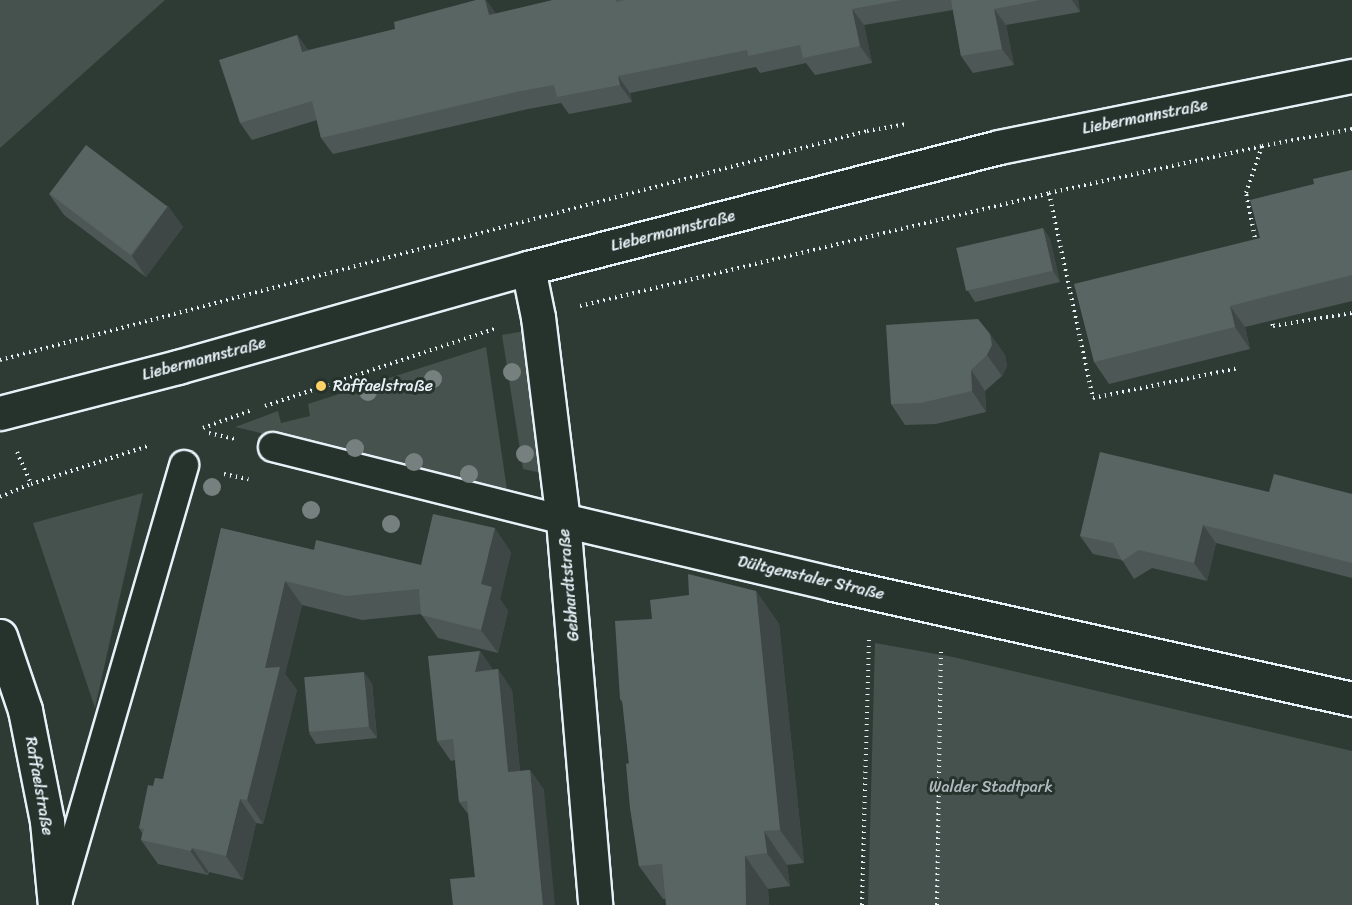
<!DOCTYPE html>
<html>
<head>
<meta charset="utf-8">
<style>
  body { margin:0 }
  #map { position:relative; width:1352px; height:905px; overflow:hidden; background:#2e3b35; font-family:Sriracha,sans-serif }
  div>[style] { position:absolute }
  [style*='--x'] { left:calc(var(--x)*1px); top:calc(var(--y)*1px); width:calc(var(--w)*1px); rotate:calc(var(--a)*1deg) }
  .green>* { inset:0; background:#45524e }
  .path>* { height:4px; margin-top:-2px; transform-origin:0; background:repeating-linear-gradient(90deg,#e8f1f8 0 1.5px,transparent 0 6px) }
  .roads { filter:drop-shadow(2px 0 #e8f1f8) drop-shadow(-2px 0 #e8f1f8) drop-shadow(0 2px #e8f1f8) drop-shadow(0 -2px #e8f1f8) }
  .service>* { height:28px; margin:-14px; padding:0 14px; transform-origin:14px; border-radius:14px; background:#26332d }
  .minor>* { height:33px; margin:-16.5px; padding:0 16.5px; transform-origin:16.5px; border-radius:16.5px; background:#26332d }
  .secondary>* { height:33px; margin:-16.5px; padding:0 16.5px; transform-origin:16.5px; border-radius:16.5px; background:#26332d }
  .trees>* { width:18px; height:18px; margin:-9px; border-radius:50%; background:#75807f }
  .wall>* { inset:0; background:#4d5755 }
  .shaded-wall>* { inset:0; background:#3e4745; transform-origin:0 0 }
  .building>* { inset:0; background:#596563; transform-origin:0 0 }
  .dots>* { width:16px; height:16px; translate:-50% -50%; box-sizing:border-box; border:3px solid #26332d; border-radius:50% }
  span { translate:-50% -50%; white-space:nowrap; text-align:center; line-height:1.15; -webkit-text-stroke:6px #26332d; paint-order:stroke }
  .street-label { font-size:16px; color:#e8f1f8 }
  .poi-label { font-size:16px; color:#e8f1f8 }
  .left { translate:0 -50%; text-align:left }
  .park-label { font-size:16px; color:#afb9bc }
</style>
</head>
<body>
<div id="map">
  <div class="green">
    <div style="clip-path:polygon(0 0,165px 0,0 148px)"></div>
    <div style="clip-path:polygon(530px 330px,542px 473px,523px 469px,502px 335px)"></div>
    <div style="clip-path:polygon(486px 347px,507px 490px,235px 427px,278px 411px,281px 423px,310px 416px,308px 404px)"></div>
    <div style="clip-path:polygon(143px 493px,95px 708px,33px 523px)"></div>
    <div style="clip-path:polygon(875px 643px,953px 657px,1352px 751px,1352px 905px,868px 905px)"></div>
  </div>
  <div class="path">
    <div style="--x:1049;--y:193;--w:210;--a:77.9"></div>
    <div style="--x:1093;--y:398;--w:149;--a:-11.6"></div>
    <div style="--x:1256;--y:243;--w:51;--a:-101.3"></div>
    <div style="--x:1246;--y:193;--w:50;--a:-71.2"></div>
    <div style="--x:580;--y:306;--w:482;--a:-13.5"></div>
    <div style="--x:1049;--y:193;--w:218;--a:-12.4"></div>
    <div style="--x:1262;--y:146;--w:92;--a:-10.7"></div>
    <div style="--x:1271;--y:318;--w:8;--a:76"></div>
    <div style="--x:1273;--y:326;--w:80;--a:-9.3"></div>
    <div style="--x:0;--y:360;--w:897;--a:-14.8"></div>
    <div style="--x:867;--y:131;--w:39;--a:-10"></div>
    <div style="--x:265;--y:406;--w:245;--a:-18.6"></div>
    <div style="--x:203;--y:428;--w:50;--a:-19.9"></div>
    <div style="--x:209;--y:433;--w:26;--a:13"></div>
    <div style="--x:17;--y:452;--w:35;--a:66"></div>
    <div style="--x:31;--y:484;--w:123;--a:-18"></div>
    <div style="--x:224;--y:474;--w:25;--a:12"></div>
    <div style="--x:0;--y:497;--w:34;--a:-23"></div>
    <div style="--x:862;--y:905;--w:270;--a:-88.5"></div>
    <div style="--x:937;--y:905;--w:254;--a:-89.1"></div>
  </div>
  <div class="roads">
    <div class="service">
      <div style="--x:273;--y:447;--w:299;--a:14.1"></div>
      <div style="--x:57;--y:903;--w:456;--a:-73.8"></div>
    </div>
    <div class="minor">
      <div style="--x:528;--y:268;--w:50;--a:78.5"></div>
      <div style="--x:538;--y:317;--w:205;--a:83"></div>
      <div style="--x:563;--y:520;--w:386;--a:85.2"></div>
      <div style="--x:563;--y:520;--w:277;--a:13.3"></div>
      <div style="--x:833;--y:584;--w:532;--a:12.49"></div>
      <div style="--x:0;--y:636;--w:78;--a:71.3"></div>
      <div style="--x:25;--y:710;--w:113;--a:78.8"></div>
      <div style="--x:47;--y:821;--w:84;--a:84.6"></div>
    </div>
    <div class="secondary">
      <div style="--x:0;--y:413;--w:184;--a:-14.5"></div>
      <div style="--x:178;--y:367;--w:364;--a:-15.8"></div>
      <div style="--x:528;--y:268;--w:486;--a:-14.4"></div>
      <div style="--x:999;--y:147;--w:360;--a:-11.4"></div>
    </div>
  </div>
  <div class="trees">
    <div style="left:512px;top:372px"></div>
    <div style="left:433px;top:379px"></div>
    <div style="left:368px;top:392px"></div>
    <div style="left:355px;top:448px"></div>
    <div style="left:525px;top:454px"></div>
    <div style="left:414px;top:462px"></div>
    <div style="left:469px;top:474px"></div>
    <div style="left:212px;top:487px"></div>
    <div style="left:311px;top:510px"></div>
    <div style="left:391px;top:524px"></div>
  </div>
  <div class="wall">
    <div style="clip-path:polygon(486px 0,496px 14px,553px 0,1078px 0,1080px 12px,1006px 25px,1014px 65px,973px 73px,961px 56px,953px 10px,864px 25px,872px 63px,815px 75px,806px 63px,760px 73px,756px 67px,630px 93px,632px 102px,569px 114px,561px 103px,528px 109px,333px 154px,321px 138px,317px 120px,252px 140px,240px 123px,297px 35px,308px 50px,395px 29px)"></div>
    <div style="clip-path:polygon(1352px 170px,1352px 301px,1245px 327px,1250px 349px,1109px 384px,1094px 362px,1260px 238px,1314px 184px)"></div>
    <div style="clip-path:polygon(49px 194px,168px 206px,183px 227px,146px 277px,64px 215px)"></div>
    <div style="clip-path:polygon(1043px 228px,1050px 239px,1060px 282px,975px 302px,968px 291px)"></div>
    <div style="clip-path:polygon(990px 334px,1005px 355px,1007px 366px,1002px 376px,985px 391px,986px 412px,936px 424px,905px 425px,891px 404px)"></div>
    <div style="clip-path:polygon(1269px 492px,1352px 494px,1352px 578px,1216px 543px,1207px 581px,1152px 568px,1134px 579px,1122px 560px,1093px 554px,1080px 536px)"></div>
    <div style="clip-path:polygon(221px 528px,314px 550px,421px 565px,511px 552px,500px 599px,508px 611px,498px 653px,438px 638px,421px 614px,362px 620px,302px 605px,285px 674px,297px 690px,263px 824px,256px 823px,243px 880px,209px 872px,208px 875px,158px 864px,141px 840px,142px 833px,139px 828px,153px 786px,163px 779px)"></div>
    <div style="clip-path:polygon(756px 591px,779px 624px,804px 863px,787px 865px,790px 886px,768px 889px,769px 905px,666px 905px,666px 899px,663px 899px,639px 866px,623px 704px,620px 699px,652px 619px)"></div>
    <div style="clip-path:polygon(480px 651px,493px 670px,498px 669px,512px 690px,520px 771px,530px 770px,544px 790px,475px 877px,468px 814px,459px 802px,455px 760px,451px 761px,437px 741px)"></div>
    <div style="clip-path:polygon(372px 683px,377px 738px,316px 744px,309px 733px)"></div>
  </div>
  <div class="shaded-wall">
    <div style="clip-path:polygon(485px 0,486px 0,496px 14px,489px 15px)"></div>
    <div style="clip-path:polygon(1072px 0,1078px 0,1080px 12px)"></div>
    <div style="clip-path:polygon(852px 9px,864px 25px,872px 63px,860px 46px)"></div>
    <div style="clip-path:polygon(994px 9px,1006px 25px,1014px 65px,1002px 49px)"></div>
    <div style="clip-path:polygon(297px 35px,309px 52px,302px 52px)"></div>
    <div style="clip-path:polygon(618px 76px,630px 93px,632px 102px,620px 85px)"></div>
    <div style="clip-path:polygon(168px 206px,183px 227px,146px 277px,132px 256px)"></div>
    <div style="clip-path:polygon(1043px 228px,1050px 239px,1060px 282px,1053px 271px)"></div>
    <div style="clip-path:polygon(1230px 306px,1245px 327px,1250px 349px,1235px 327px)"></div>
    <div style="clip-path:polygon(990px 334px,1005px 355px,1007px 366px,1002px 376px,987px 355px)"></div>
    <div style="clip-path:polygon(971px 370px,985px 391px,986px 412px,972px 391px)"></div>
    <div style="clip-path:polygon(1203px 525px,1216px 543px,1207px 581px,1194px 563px)"></div>
    <div style="clip-path:polygon(495px 528px,511px 552px,500px 599px,508px 611px,498px 653px,481px 630px,481px 584px)"></div>
    <div style="clip-path:polygon(285px 581px,302px 605px,285px 674px,297px 690px,263px 824px,247px 800px,265px 668px)"></div>
    <div style="clip-path:polygon(756px 591px,779px 624px,804px 863px,780px 830px)"></div>
    <div style="clip-path:polygon(480px 651px,494px 672px,475px 672px)"></div>
    <div style="clip-path:polygon(498px 669px,512px 690px,522px 792px,508px 772px)"></div>
    <div style="clip-path:polygon(364px 672px,372px 683px,377px 738px,369px 727px)"></div>
    <div style="clip-path:polygon(530px 770px,544px 790px,555px 905px,543px 905px)"></div>
    <div style="clip-path:polygon(240px 799px,256px 823px,243px 880px,226px 856px)"></div>
    <div style="clip-path:polygon(764px 831px,787px 865px,790px 886px,767px 853px)"></div>
    <div style="left:192px;top:848px;width:29px;height:3px;rotate:55deg"></div>
    <div style="clip-path:polygon(745px 856px,768px 889px,769px 905px,746px 905px)"></div>
  </div>
  <div class="building">
    <div style="clip-path:polygon(476px 0,485px 0,489px 15px,553px 0,616px 0,616px 2px,624px 0,901px 0,852px 9px,860px 46px,803px 58px,800px 45px,748px 56px,747px 50px,618px 76px,620px 85px,557px 97px,554px 85px,516px 92px,321px 138px,312px 101px,240px 123px,219px 60px,297px 35px,302px 52px,395px 29px,394px 22px)"></div>
    <div style="clip-path:polygon(951px 0,1040px 0,994px 9px,1002px 49px,961px 56px)"></div>
    <div style="left:86px;top:145px;width:102px;height:61px;rotate:37deg"></div>
    <div style="clip-path:polygon(1352px 170px,1352px 275px,1230px 306px,1235px 327px,1094px 362px,1074px 284px,1260px 238px,1250px 200px,1314px 184px,1313px 179px)"></div>
    <div style="left:1043px;top:228px;width:44px;height:89px;rotate:77deg"></div>
    <div style="clip-path:polygon(978px 319px,990px 334px,992px 345px,987px 355px,971px 370px,972px 391px,921px 403px,891px 404px,886px 325px)"></div>
    <div style="clip-path:polygon(1100px 452px,1269px 492px,1274px 474px,1352px 494px,1352px 563px,1203px 525px,1194px 563px,1139px 550px,1122px 561px,1113px 543px,1080px 536px)"></div>
    <div style="clip-path:polygon(433px 514px,495px 528px,481px 584px,492px 587px,481px 630px,421px 615px,419px 589px,346px 596px,285px 581px,265px 668px,280px 667px,247px 800px,240px 799px,226px 856px,192px 848px,191px 851px,141px 840px,144px 829px,139px 828px,148px 785px,153px 786px,155px 778px,163px 779px,221px 528px,314px 550px,316px 540px,421px 565px)"></div>
    <div style="clip-path:polygon(688px 574px,756px 591px,780px 830px,764px 831px,767px 853px,745px 856px,746px 905px,666px 905px,662px 864px,639px 866px,630px 808px,626px 764px,629px 763px,622px 700px,620px 699px,615px 621px,652px 619px,650px 600px,689px 595px)"></div>
    <div style="clip-path:polygon(480px 651px,475px 672px,498px 669px,508px 772px,530px 770px,543px 905px,453px 905px,450px 879px,475px 877px,467px 801px,459px 802px,453px 739px,437px 741px,428px 656px)"></div>
    <div style="left:364px;top:672px;width:55px;height:60px;rotate:85deg"></div>
  </div>
  <div class="dots">
    <div style="left:321px;top:386px;background:#ffd166"></div>
  </div>
  <div class="street-label">
    <span style="left:1145px;top:117px;rotate:-11deg">Liebermannstraße</span>
    <span style="left:673px;top:231px;rotate:-14deg">Liebermannstraße</span>
    <span style="left:204px;top:359px;rotate:-15deg">Liebermannstraße</span>
    <span style="left:811px;top:578px;rotate:13deg">Dültgenstaler Straße</span>
    <span style="left:569px;top:585px;rotate:-95deg">Gebhardtstraße</span>
    <span style="left:39px;top:786px;rotate:80deg">Raffaelstraße</span>
  </div>
  <div class="poi-label">
    <span class="left" style="left:333px;top:386px">Raffaelstraße</span>
  </div>
  <div class="park-label">
    <span style="left:991px;top:787px">Walder Stadtpark</span>
  </div>
</div>
</body>
</html>
